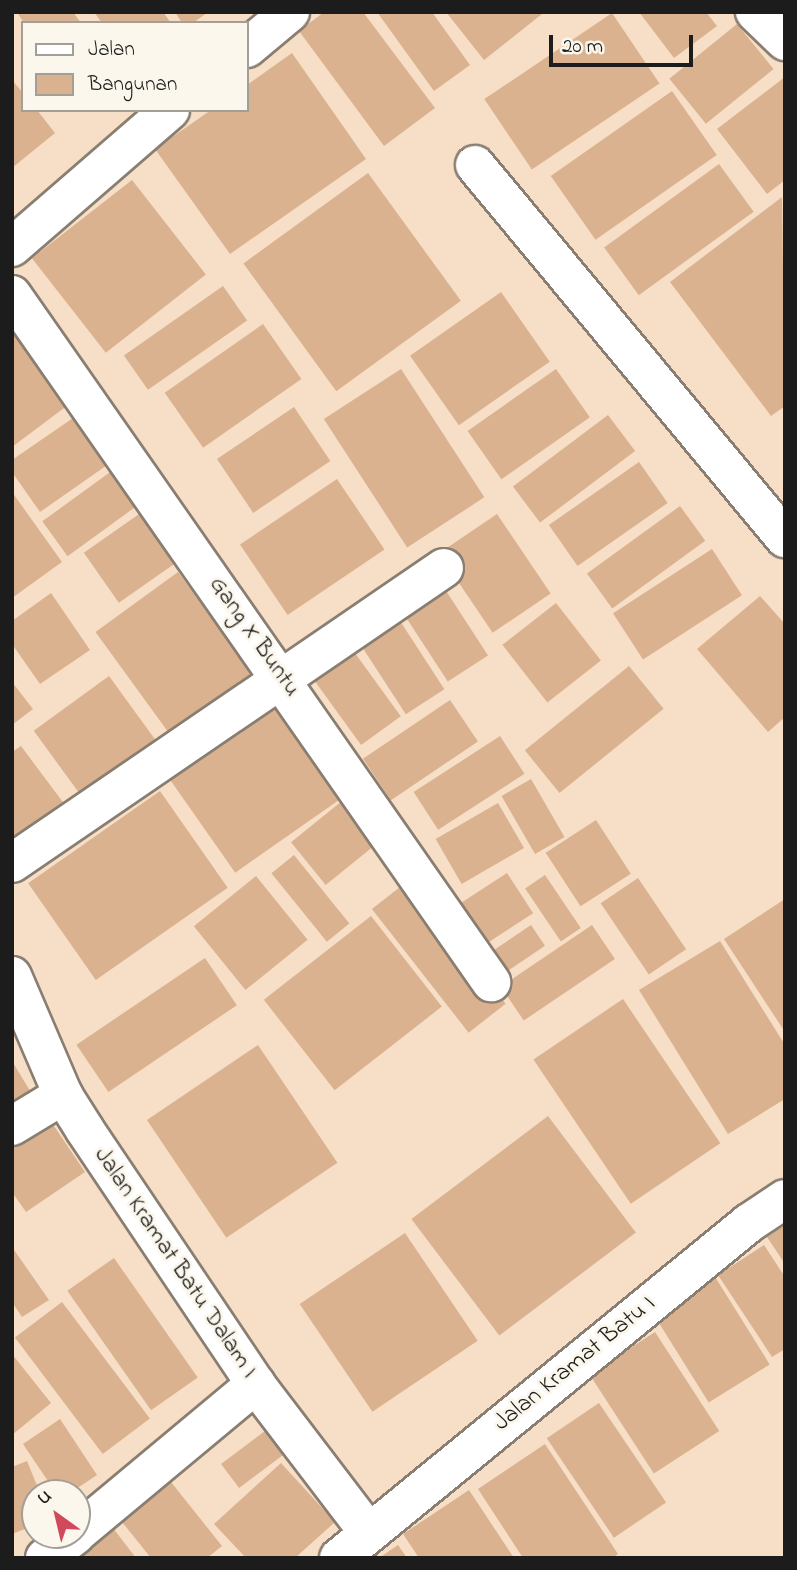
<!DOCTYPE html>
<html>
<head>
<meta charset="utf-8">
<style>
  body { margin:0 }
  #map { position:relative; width:797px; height:1570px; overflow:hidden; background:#f6dfc6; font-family:"Indie Flower",sans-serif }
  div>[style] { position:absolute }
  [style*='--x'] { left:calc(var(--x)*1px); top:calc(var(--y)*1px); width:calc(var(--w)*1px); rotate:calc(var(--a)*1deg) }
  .building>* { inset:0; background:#dab28f; transform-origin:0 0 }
  .roads { filter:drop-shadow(2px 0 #897e71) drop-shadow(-2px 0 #897e71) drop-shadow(0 2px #897e71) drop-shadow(0 -2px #897e71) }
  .minor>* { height:38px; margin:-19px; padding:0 19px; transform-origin:19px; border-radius:19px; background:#fff }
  span { translate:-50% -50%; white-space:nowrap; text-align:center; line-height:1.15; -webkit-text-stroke:6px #fbf7ec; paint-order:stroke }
  .street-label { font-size:24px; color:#1c1c1c }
  .frame { position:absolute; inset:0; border:14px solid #1c1c1c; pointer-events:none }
  .legend { position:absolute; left:21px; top:21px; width:228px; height:91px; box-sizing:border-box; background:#fbf7ec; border:2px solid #a29f99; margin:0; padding:9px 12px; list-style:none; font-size:21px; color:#1c1c1c }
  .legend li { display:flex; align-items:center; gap:14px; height:35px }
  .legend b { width:35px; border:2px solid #a29f99 }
  .north { position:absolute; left:21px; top:1479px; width:70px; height:70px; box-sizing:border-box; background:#fbf7ec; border:2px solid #a29f99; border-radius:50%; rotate:326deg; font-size:19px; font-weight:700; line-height:28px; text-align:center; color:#1c1c1c }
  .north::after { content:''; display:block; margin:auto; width:24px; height:32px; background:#d1495b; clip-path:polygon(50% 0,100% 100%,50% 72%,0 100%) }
  .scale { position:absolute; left:549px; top:35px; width:144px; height:32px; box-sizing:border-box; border:4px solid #1c1c1c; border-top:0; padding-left:9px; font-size:21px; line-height:24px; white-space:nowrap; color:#1c1c1c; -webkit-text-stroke:5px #fbf7ec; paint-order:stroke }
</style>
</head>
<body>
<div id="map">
  <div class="building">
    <div style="clip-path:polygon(17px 12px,73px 12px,81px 23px,24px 23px)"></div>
    <div style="clip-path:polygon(94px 12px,163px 12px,171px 23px,102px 23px)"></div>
    <div style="clip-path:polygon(175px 12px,208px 12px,193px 23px,182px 23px)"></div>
    <div style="clip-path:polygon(324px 12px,363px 12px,435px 108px,384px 146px,299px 31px)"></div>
    <div style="clip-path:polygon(377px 12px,432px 12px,470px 65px,434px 91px)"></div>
    <div style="clip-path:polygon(446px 12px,540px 12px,542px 14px,484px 60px)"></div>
    <div style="clip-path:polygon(639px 12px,706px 12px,717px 26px,674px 58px)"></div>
    <div style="left:612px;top:13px;width:85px;height:154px;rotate:56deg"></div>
    <div style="left:737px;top:24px;width:58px;height:87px;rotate:51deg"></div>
    <div style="clip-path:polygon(292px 53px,366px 159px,230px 254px,155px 149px,211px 110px,247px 110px,247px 85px)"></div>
    <div style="clip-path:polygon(785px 77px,785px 180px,767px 194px,717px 129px)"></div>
    <div style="clip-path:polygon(12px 80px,23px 93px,23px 110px,37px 110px,55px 133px,12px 168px)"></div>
    <div style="left:672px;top:91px;width:78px;height:148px;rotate:55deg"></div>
    <div style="left:719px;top:164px;width:59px;height:142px;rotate:54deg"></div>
    <div style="left:368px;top:173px;width:158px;height:154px;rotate:54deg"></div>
    <div style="left:132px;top:180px;width:120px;height:127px;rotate:52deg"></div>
    <div style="clip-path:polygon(782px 197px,785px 406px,771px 416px,670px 282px)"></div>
    <div style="left:223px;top:286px;width:42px;height:121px;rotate:55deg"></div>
    <div style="left:501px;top:292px;width:85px;height:111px;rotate:55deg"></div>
    <div style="clip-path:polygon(12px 324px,72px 402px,12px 447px)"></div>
    <div style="left:263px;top:324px;width:67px;height:120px;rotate:55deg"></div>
    <div style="left:401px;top:369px;width:153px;height:92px;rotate:57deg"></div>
    <div style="left:556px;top:369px;width:59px;height:108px;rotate:55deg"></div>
    <div style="clip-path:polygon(89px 407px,123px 454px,40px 512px,12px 472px,12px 460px)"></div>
    <div style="left:294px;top:407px;width:65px;height:93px;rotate:56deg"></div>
    <div style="left:608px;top:415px;width:45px;height:119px;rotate:53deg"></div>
    <div style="left:124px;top:462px;width:43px;height:101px;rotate:54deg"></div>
    <div style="left:639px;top:462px;width:50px;height:110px;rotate:55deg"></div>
    <div style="left:337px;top:479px;width:85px;height:117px;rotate:56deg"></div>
    <div style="clip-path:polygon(12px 492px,62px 562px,12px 598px)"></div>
    <div style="left:680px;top:506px;width:43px;height:115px;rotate:54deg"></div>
    <div style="left:142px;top:512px;width:61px;height:71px;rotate:55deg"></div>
    <div style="left:497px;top:514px;width:96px;height:70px;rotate:56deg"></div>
    <div style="left:712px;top:549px;width:55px;height:118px;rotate:57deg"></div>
    <div style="left:178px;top:572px;width:131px;height:102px;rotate:54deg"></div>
    <div style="left:439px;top:580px;width:90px;height:48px;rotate:57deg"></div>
    <div style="clip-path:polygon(51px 593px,90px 650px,40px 684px,12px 644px,12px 621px)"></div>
    <div style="clip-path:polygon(760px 596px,785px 624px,785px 717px,768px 732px,697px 649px)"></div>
    <div style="left:556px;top:603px;width:73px;height:68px;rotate:52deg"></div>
    <div style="left:391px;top:607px;width:98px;height:46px;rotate:57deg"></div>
    <div style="left:352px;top:649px;width:83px;height:49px;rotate:54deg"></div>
    <div style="left:629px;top:666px;width:55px;height:134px;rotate:51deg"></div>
    <div style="left:109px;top:676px;width:88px;height:93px;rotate:54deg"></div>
    <div style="clip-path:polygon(12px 682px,33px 709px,12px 725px)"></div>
    <div style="left:280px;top:696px;width:119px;height:138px;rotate:55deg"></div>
    <div style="left:450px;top:700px;width:50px;height:105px;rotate:56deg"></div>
    <div style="left:500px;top:736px;width:45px;height:103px;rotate:57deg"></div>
    <div style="clip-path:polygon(21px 746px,71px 813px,12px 857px,12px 752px)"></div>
    <div style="left:531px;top:779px;width:67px;height:34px;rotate:60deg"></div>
    <div style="left:160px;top:791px;width:118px;height:161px;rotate:55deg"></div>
    <div style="left:347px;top:797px;width:55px;height:72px;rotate:51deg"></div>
    <div style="left:498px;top:803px;width:52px;height:72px;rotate:60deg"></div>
    <div style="left:596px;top:820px;width:64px;height:60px;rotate:57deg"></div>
    <div style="left:294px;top:855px;width:88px;height:29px;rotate:51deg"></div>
    <div style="left:507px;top:873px;width:48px;height:66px;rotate:57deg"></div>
    <div style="left:545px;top:875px;width:64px;height:24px;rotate:56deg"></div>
    <div style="left:256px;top:876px;width:82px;height:80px;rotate:51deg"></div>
    <div style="left:638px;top:878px;width:86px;height:45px;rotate:56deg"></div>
    <div style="left:409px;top:880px;width:157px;height:47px;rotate:52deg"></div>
    <div style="clip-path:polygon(785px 899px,785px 1032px,724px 939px)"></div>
    <div style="left:371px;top:916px;width:115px;height:136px;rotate:52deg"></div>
    <div style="left:531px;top:925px;width:25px;height:54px;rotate:56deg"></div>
    <div style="left:592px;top:925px;width:41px;height:110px;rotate:56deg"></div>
    <div style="clip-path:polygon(720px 941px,785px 1045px,785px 1099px,728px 1134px,639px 990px)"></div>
    <div style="left:205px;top:958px;width:57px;height:155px;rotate:56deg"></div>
    <div style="left:623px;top:999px;width:174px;height:108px;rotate:56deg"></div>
    <div style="left:258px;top:1045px;width:142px;height:134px;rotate:56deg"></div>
    <div style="clip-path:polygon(12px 1061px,35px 1099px,12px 1113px)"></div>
    <div style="clip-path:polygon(46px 1114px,85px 1172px,26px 1212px,12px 1192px,12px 1137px)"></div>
    <div style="left:548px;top:1116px;width:146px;height:171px;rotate:53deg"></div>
    <div style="clip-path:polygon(785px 1225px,785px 1264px,767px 1237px)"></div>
    <div style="left:405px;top:1233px;width:130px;height:127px;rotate:56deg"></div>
    <div style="clip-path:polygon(764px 1245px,785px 1277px,785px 1349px,772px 1357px,718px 1275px)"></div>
    <div style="clip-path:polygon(12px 1247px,49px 1300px,22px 1317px,12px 1302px)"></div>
    <div style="left:114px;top:1258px;width:146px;height:57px;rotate:55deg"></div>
    <div style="left:712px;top:1272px;width:109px;height:72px;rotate:58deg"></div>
    <div style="left:62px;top:1302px;width:146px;height:59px;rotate:53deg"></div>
    <div style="left:655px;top:1332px;width:118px;height:78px;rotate:57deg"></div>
    <div style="clip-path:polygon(12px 1354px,51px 1403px,12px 1435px)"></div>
    <div style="left:599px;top:1403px;width:120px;height:63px;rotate:56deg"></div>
    <div style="clip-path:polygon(60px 1419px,97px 1475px,70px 1493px,56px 1493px,23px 1444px)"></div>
    <div style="left:265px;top:1431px;width:30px;height:55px;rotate:53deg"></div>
    <div style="clip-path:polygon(545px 1444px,618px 1554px,612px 1558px,523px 1558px,478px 1489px)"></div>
    <div style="clip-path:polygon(27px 1461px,40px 1493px,35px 1493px,35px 1525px,12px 1534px,12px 1467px)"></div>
    <div style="clip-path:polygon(281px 1463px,335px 1522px,295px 1558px,246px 1558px,214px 1524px)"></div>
    <div style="clip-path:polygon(167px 1477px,222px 1546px,207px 1558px,151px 1558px,118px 1517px)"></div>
    <div style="clip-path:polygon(469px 1490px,514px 1558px,419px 1558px,403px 1534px)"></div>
    <div style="clip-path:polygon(113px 1528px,136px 1558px,84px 1558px,80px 1553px)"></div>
    <div style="clip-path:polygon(398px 1545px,407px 1558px,379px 1558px)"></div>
  </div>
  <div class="roads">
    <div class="minor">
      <div style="--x:755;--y:12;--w:42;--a:44"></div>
      <div style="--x:247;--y:48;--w:56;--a:-39.9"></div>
      <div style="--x:475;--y:165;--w:485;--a:50.3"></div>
      <div style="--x:12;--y:247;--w:209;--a:-40.9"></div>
      <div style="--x:12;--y:295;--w:838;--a:55.11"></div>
      <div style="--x:12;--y:863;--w:523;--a:-34.33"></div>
      <div style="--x:12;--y:976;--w:129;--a:66.8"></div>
      <div style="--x:63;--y:1095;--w:41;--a:57.8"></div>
      <div style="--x:85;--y:1130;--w:313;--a:56.1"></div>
      <div style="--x:260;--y:1390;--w:178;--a:52.7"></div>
      <div style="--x:12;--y:1126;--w:60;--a:-31.3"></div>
      <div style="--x:77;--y:1533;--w:233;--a:-39.8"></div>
      <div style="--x:45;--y:1558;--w:38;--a:-37"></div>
      <div style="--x:339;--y:1558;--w:529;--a:-39.25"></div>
      <div style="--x:749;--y:1223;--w:43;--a:-33.7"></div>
    </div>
  </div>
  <div class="street-label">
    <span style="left:254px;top:637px;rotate:55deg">Gang X Buntu</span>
    <span style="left:175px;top:1263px;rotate:56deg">Jalan Kramat Batu Dalam I</span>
    <span style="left:575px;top:1364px;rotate:-39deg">Jalan Kramat Batu I</span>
  </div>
  <div class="frame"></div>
  <ul class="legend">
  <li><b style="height:9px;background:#fff"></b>Jalan</li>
  <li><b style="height:19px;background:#dab28f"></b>Bangunan</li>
  </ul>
  <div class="north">U</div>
  <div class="scale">20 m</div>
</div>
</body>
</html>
